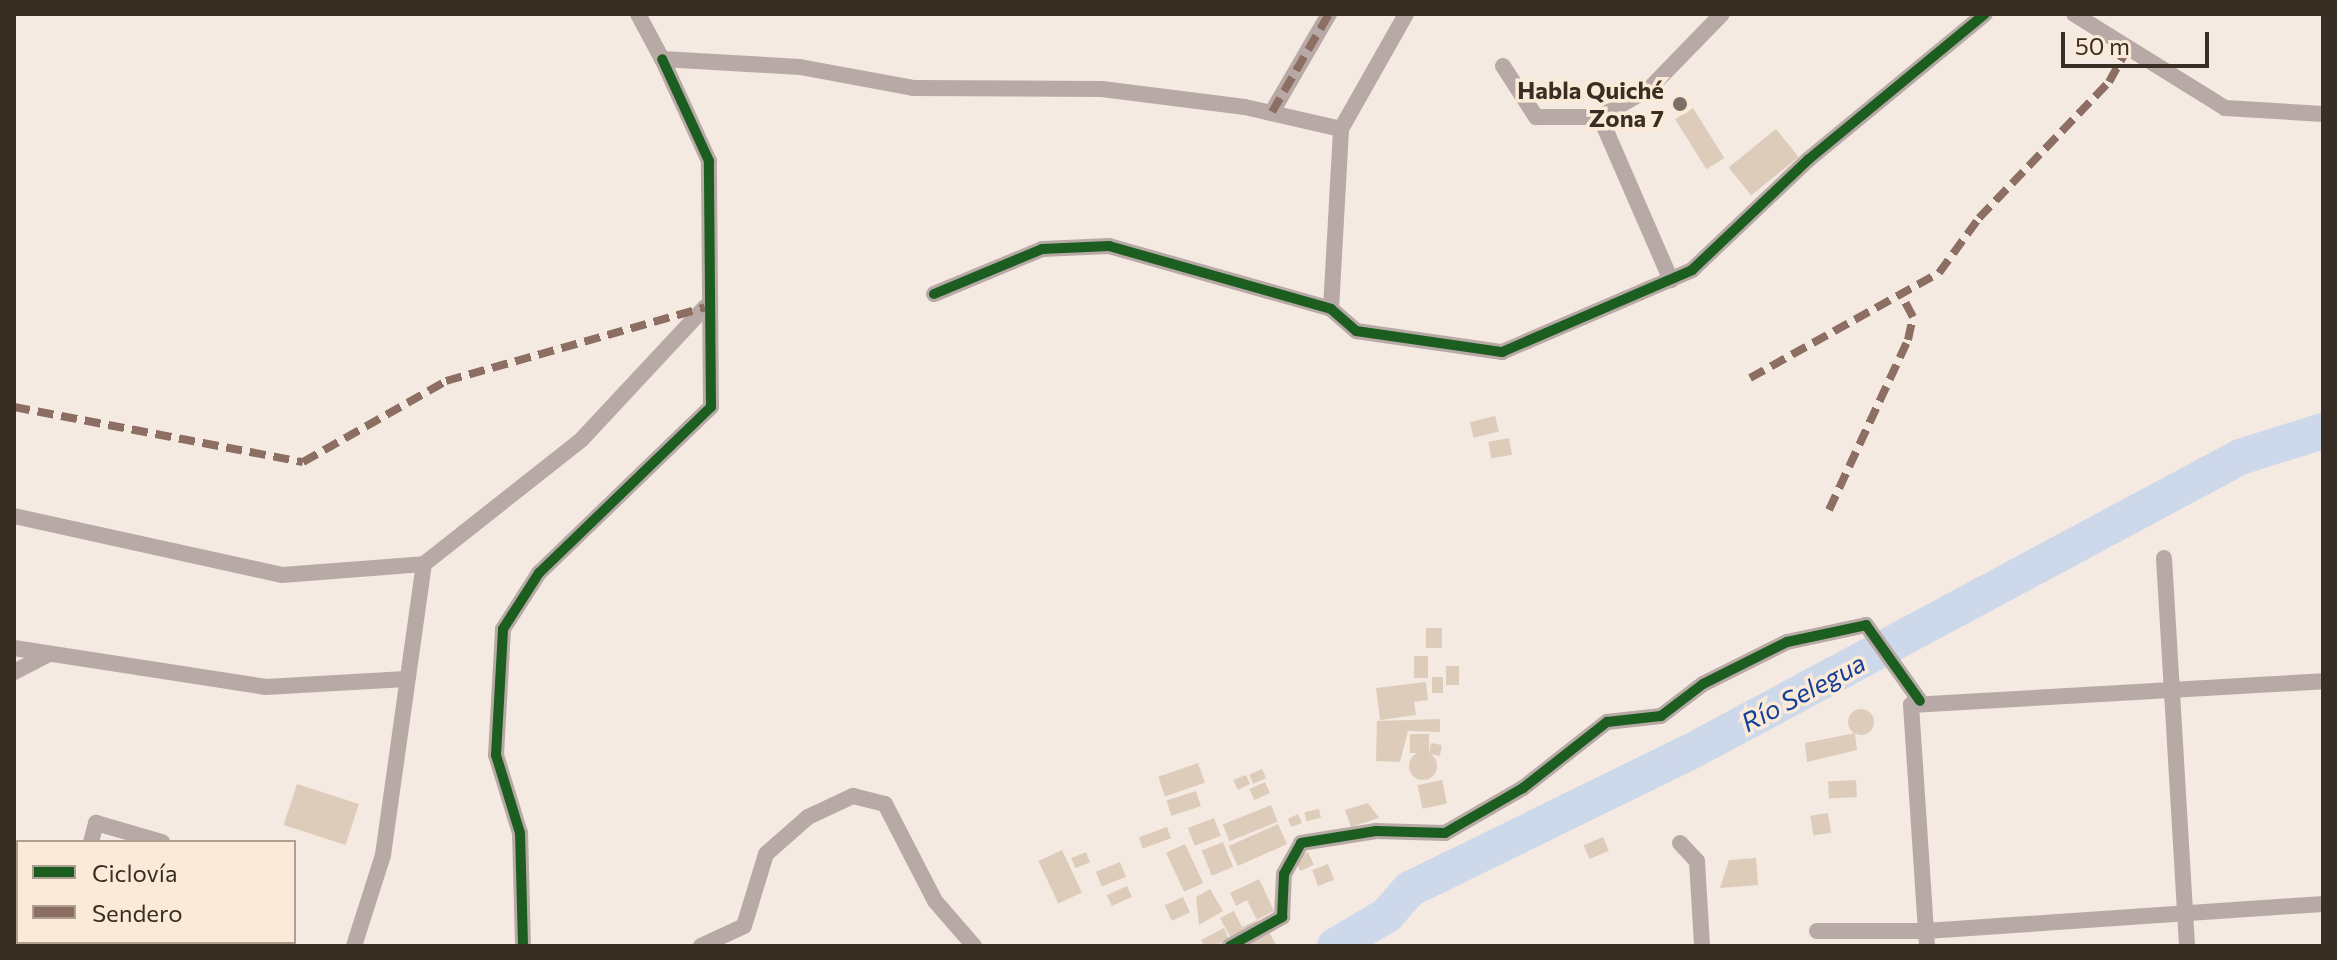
<!DOCTYPE html>
<html>
<head>
<meta charset="utf-8">
<style>
  body { margin:0 }
  #map { position:relative; width:2337px; height:960px; overflow:hidden; background:#f4eae1; font-family:Commissioner,sans-serif }
  div>[style] { position:absolute }
  [style*='--x'] { left:calc(var(--x)*1px); top:calc(var(--y)*1px); width:calc(var(--w)*1px); rotate:calc(var(--a)*1deg) }
  .river>* { height:36px; margin:-18px; padding:0 18px; transform-origin:18px; border-radius:18px; background:#ced8eb }
  .building>* { inset:0; background:#deccba; transform-origin:0 0 }
  .round { border-radius:50% }
  .minor>* { height:16px; margin:-8px; padding:0 8px; transform-origin:8px; border-radius:8px; background:#b8a9a7 }
  .quiet>* { height:8px; margin-top:-4px; transform-origin:0; background:repeating-linear-gradient(90deg,#8d6e63 0 16px,transparent 0 24px) }
  .cycleway>* { height:10px; margin:-5px; padding:0 5px; transform-origin:5px; border-radius:5px; background:#1b5e20 }
  .dots>* { width:22px; height:22px; translate:-50% -50%; box-sizing:border-box; border:4px solid #fcead9; border-radius:50% }
  span { translate:-50% -50%; white-space:nowrap; text-align:center; line-height:1.15; -webkit-text-stroke:7px #fcead9; paint-order:stroke }
  .poi-label { font-size:24px; color:#392e23; font-weight:700 }
  .right { translate:-100% -50%; text-align:right }
  .water-label { font-size:26px; color:#124096; font-style:italic }
  .frame { position:absolute; inset:0; border:16px solid #392e23; pointer-events:none }
  .legend { position:absolute; left:16px; top:840px; width:280px; height:104px; box-sizing:border-box; background:#fcead9; border:2px solid #ae9f90; margin:0; padding:10px 14px; list-style:none; font-size:24px; color:#392e23 }
  .legend li { display:flex; align-items:center; gap:16px; height:40px }
  .legend b { width:40px; border:2px solid #ae9f90 }
  .scale { position:absolute; left:2061px; top:32px; width:148px; height:36px; box-sizing:border-box; border:4px solid #392e23; border-top:0; padding-left:10px; font-size:24px; line-height:28px; white-space:nowrap; color:#392e23; -webkit-text-stroke:6px #fcead9; paint-order:stroke }
</style>
</head>
<body>
<div id="map">
  <div class="river">
    <div style="--x:1335;--y:946;--w:61;--a:-30.8"></div>
    <div style="--x:1387;--y:915;--w:35;--a:-49"></div>
    <div style="--x:1410;--y:889;--w:312;--a:-26.1"></div>
    <div style="--x:1690;--y:752;--w:624;--a:-28.21"></div>
    <div style="--x:2240;--y:457;--w:87;--a:-17.4"></div>
  </div>
  <div class="building">
    <div style="left:1693px;top:108px;width:59px;height:21px;rotate:58deg"></div>
    <div style="left:1776px;top:129px;width:36px;height:61px;rotate:51deg"></div>
    <div style="left:1495px;top:416px;width:16px;height:26px;rotate:76deg"></div>
    <div style="left:1509px;top:438px;width:17px;height:21px;rotate:80deg"></div>
    <div style="left:1426px;top:628px;width:16px;height:20px"></div>
    <div style="left:1414px;top:656px;width:14px;height:22px"></div>
    <div style="left:1446px;top:666px;width:13px;height:19px"></div>
    <div style="left:1432px;top:677px;width:11px;height:16px"></div>
    <div style="clip-path:polygon(1426px 682px,1428px 700px,1414px 702px,1416px 715px,1380px 720px,1376px 688px)"></div>
    <div class="round" style="left:1848px;top:709px;width:26px;height:26px"></div>
    <div style="clip-path:polygon(1440px 719px,1440px 732px,1408px 731px,1400px 762px,1376px 761px,1377px 721px)"></div>
    <div style="clip-path:polygon(1855px 733px,1857px 750px,1807px 762px,1805px 743px)"></div>
    <div style="left:1410px;top:734px;width:19px;height:19px"></div>
    <div style="left:1431px;top:743px;width:11px;height:11px;rotate:10deg"></div>
    <div class="round" style="left:1409px;top:752px;width:28px;height:28px"></div>
    <div style="left:1198px;top:763px;width:21px;height:42px;rotate:71deg"></div>
    <div style="left:1262px;top:769px;width:10px;height:14px;rotate:66deg"></div>
    <div style="clip-path:polygon(1246px 775px,1250px 784px,1238px 790px,1233px 780px)"></div>
    <div style="left:1442px;top:780px;width:24px;height:25px;rotate:78deg"></div>
    <div style="left:1856px;top:780px;width:17px;height:28px;rotate:87deg"></div>
    <div style="left:1265px;top:782px;width:12px;height:17px;rotate:66deg"></div>
    <div style="left:297px;top:784px;width:65px;height:43px;rotate:18deg"></div>
    <div style="left:1196px;top:791px;width:16px;height:31px;rotate:72deg"></div>
    <div style="clip-path:polygon(1368px 803px,1379px 818px,1351px 827px,1345px 810px)"></div>
    <div style="left:1271px;top:805px;width:18px;height:52px;rotate:68deg"></div>
    <div style="left:1319px;top:809px;width:9px;height:15px;rotate:77deg"></div>
    <div style="left:1828px;top:813px;width:20px;height:18px;rotate:81deg"></div>
    <div style="clip-path:polygon(1298px 814px,1302px 823px,1291px 827px,1288px 819px)"></div>
    <div style="left:1214px;top:818px;width:19px;height:28px;rotate:69deg"></div>
    <div style="left:1278px;top:824px;width:22px;height:54px;rotate:66deg"></div>
    <div style="left:1167px;top:827px;width:12px;height:30px;rotate:70deg"></div>
    <div style="left:1603px;top:837px;width:15px;height:21px;rotate:67deg"></div>
    <div style="left:1223px;top:842px;width:27px;height:23px;rotate:68deg"></div>
    <div style="left:1185px;top:844px;width:43px;height:21px;rotate:65deg"></div>
    <div style="left:1062px;top:850px;width:47px;height:26px;rotate:65deg"></div>
    <div style="left:1086px;top:852px;width:11px;height:16px;rotate:68deg"></div>
    <div style="left:1308px;top:852px;width:14px;height:15px;rotate:65deg"></div>
    <div style="clip-path:polygon(1756px 858px,1758px 885px,1720px 888px,1729px 860px)"></div>
    <div style="left:1120px;top:862px;width:16px;height:26px;rotate:68deg"></div>
    <div style="left:1328px;top:864px;width:17px;height:17px;rotate:69deg"></div>
    <div style="clip-path:polygon(1259px 879px,1274px 911px,1257px 920px,1247px 900px,1236px 906px,1230px 893px)"></div>
    <div style="left:1127px;top:886px;width:12px;height:22px;rotate:66deg"></div>
    <div style="clip-path:polygon(1210px 889px,1223px 911px,1199px 925px,1196px 897px)"></div>
    <div style="left:1183px;top:897px;width:17px;height:20px;rotate:66deg"></div>
    <div style="clip-path:polygon(1234px 911px,1242px 927px,1257px 920px,1261px 928px,1233px 942px,1220px 918px)"></div>
    <div style="clip-path:polygon(1224px 928px,1230px 942px,1204px 946px,1201px 940px)"></div>
    <div style="clip-path:polygon(1267px 929px,1277px 946px,1237px 946px)"></div>
  </div>
  <div class="minor">
    <div style="--x:638;--y:14;--w:51;--a:61.9"></div>
    <div style="--x:662;--y:59;--w:138;--a:3.3"></div>
    <div style="--x:800;--y:67;--w:115;--a:10.5"></div>
    <div style="--x:913;--y:88;--w:189;--a:0.3"></div>
    <div style="--x:1102;--y:89;--w:144;--a:7.2"></div>
    <div style="--x:1245;--y:107;--w:98;--a:12.9"></div>
    <div style="--x:2074;--y:14;--w:178;--a:31.9"></div>
    <div style="--x:2225;--y:108;--w:98;--a:3.5"></div>
    <div style="--x:1503;--y:66;--w:61;--a:57.1"></div>
    <div style="--x:1536;--y:117;--w:64;--a:0"></div>
    <div style="--x:1600;--y:117;--w:58;--a:-30.1"></div>
    <div style="--x:1650;--y:88;--w:103;--a:-45.8"></div>
    <div style="--x:1272;--y:112;--w:113;--a:-59.8"></div>
    <div style="--x:1600;--y:117;--w:178;--a:66.5"></div>
    <div style="--x:934;--y:294;--w:117;--a:-22.6"></div>
    <div style="--x:1042;--y:249;--w:67;--a:-2.6"></div>
    <div style="--x:1109;--y:246;--w:231;--a:15.8"></div>
    <div style="--x:1331;--y:309;--w:33;--a:41"></div>
    <div style="--x:1356;--y:331;--w:148;--a:8.2"></div>
    <div style="--x:1502;--y:352;--w:207;--a:-23.3"></div>
    <div style="--x:1692;--y:270;--w:161;--a:-43.5"></div>
    <div style="--x:1809;--y:159;--w:228;--a:-39.5"></div>
    <div style="--x:1331;--y:309;--w:180;--a:-86.8"></div>
    <div style="--x:1341;--y:129;--w:132;--a:-60.5"></div>
    <div style="--x:14;--y:516;--w:274;--a:12.4"></div>
    <div style="--x:282;--y:575;--w:142;--a:-4.4"></div>
    <div style="--x:424;--y:564;--w:201;--a:-38.3"></div>
    <div style="--x:582;--y:439;--w:180;--a:-47"></div>
    <div style="--x:2164;--y:558;--w:389;--a:86.6"></div>
    <div style="--x:14;--y:648;--w:255;--a:8.8"></div>
    <div style="--x:266;--y:687;--w:140;--a:-3.3"></div>
    <div style="--x:14;--y:672;--w:37;--a:-27"></div>
    <div style="--x:91;--y:842;--w:20;--a:-75"></div>
    <div style="--x:96;--y:823;--w:69;--a:16.1"></div>
    <div style="--x:1680;--y:843;--w:25;--a:47"></div>
    <div style="--x:1697;--y:861;--w:85;--a:86.6"></div>
    <div style="--x:1817;--y:931;--w:109;--a:0"></div>
    <div style="--x:1926;--y:931;--w:398;--a:-3.9"></div>
    <div style="--x:67;--y:946;--w:4;--a:-76"></div>
    <div style="--x:202;--y:946;--w:4;--a:-76"></div>
    <div style="--x:354;--y:946;--w:96;--a:-72.3"></div>
    <div style="--x:383;--y:855;--w:294;--a:-82"></div>
    <div style="--x:523;--y:946;--w:113;--a:-91.5"></div>
    <div style="--x:520;--y:833;--w:82;--a:-107.1"></div>
    <div style="--x:496;--y:755;--w:126;--a:-86.8"></div>
    <div style="--x:503;--y:629;--w:67;--a:-57.3"></div>
    <div style="--x:539;--y:573;--w:239;--a:-44"></div>
    <div style="--x:711;--y:407;--w:246;--a:-90.5"></div>
    <div style="--x:709;--y:161;--w:112;--a:-114.7"></div>
    <div style="--x:701;--y:946;--w:47;--a:-24.9"></div>
    <div style="--x:744;--y:926;--w:75;--a:-73"></div>
    <div style="--x:766;--y:854;--w:56;--a:-41.4"></div>
    <div style="--x:808;--y:817;--w:50;--a:-25"></div>
    <div style="--x:853;--y:796;--w:33;--a:14"></div>
    <div style="--x:885;--y:804;--w:109;--a:62.7"></div>
    <div style="--x:935;--y:901;--w:60;--a:49.1"></div>
    <div style="--x:1230;--y:946;--w:60;--a:-29.1"></div>
    <div style="--x:1282;--y:917;--w:43;--a:-87.3"></div>
    <div style="--x:1284;--y:874;--w:35;--a:-61"></div>
    <div style="--x:1301;--y:843;--w:76;--a:-9.1"></div>
    <div style="--x:1376;--y:831;--w:69;--a:1.7"></div>
    <div style="--x:1445;--y:833;--w:90;--a:-30"></div>
    <div style="--x:1523;--y:788;--w:107;--a:-38.2"></div>
    <div style="--x:1607;--y:722;--w:54;--a:-6.3"></div>
    <div style="--x:1661;--y:716;--w:53;--a:-37.3"></div>
    <div style="--x:1703;--y:684;--w:94;--a:-26.6"></div>
    <div style="--x:1787;--y:642;--w:81;--a:-12.1"></div>
    <div style="--x:1866;--y:625;--w:93;--a:54.6"></div>
    <div style="--x:1927;--y:946;--w:242;--a:-93.8"></div>
    <div style="--x:1911;--y:705;--w:413;--a:-3.3"></div>
  </div>
  <div class="quiet">
    <div style="--x:1272;--y:112;--w:113;--a:-59.8"></div>
    <div style="--x:1750;--y:378;--w:216;--a:-29.1"></div>
    <div style="--x:1939;--y:273;--w:68;--a:-54"></div>
    <div style="--x:1979;--y:218;--w:188;--a:-46.3"></div>
    <div style="--x:2109;--y:82;--w:38;--a:-61"></div>
    <div style="--x:14;--y:407;--w:294;--a:10.8"></div>
    <div style="--x:303;--y:462;--w:164;--a:-29.5"></div>
    <div style="--x:446;--y:381;--w:269;--a:-15.9"></div>
    <div style="--x:1829;--y:510;--w:187;--a:-65.1"></div>
    <div style="--x:1908;--y:340;--w:24;--a:-78"></div>
    <div style="--x:1913;--y:317;--w:21;--a:-118"></div>
  </div>
  <div class="cycleway">
    <div style="--x:934;--y:294;--w:117;--a:-22.6"></div>
    <div style="--x:1042;--y:249;--w:67;--a:-2.6"></div>
    <div style="--x:1109;--y:246;--w:231;--a:15.8"></div>
    <div style="--x:1331;--y:309;--w:33;--a:41"></div>
    <div style="--x:1356;--y:331;--w:148;--a:8.2"></div>
    <div style="--x:1502;--y:352;--w:207;--a:-23.3"></div>
    <div style="--x:1692;--y:270;--w:161;--a:-43.5"></div>
    <div style="--x:1809;--y:159;--w:228;--a:-39.5"></div>
    <div style="--x:523;--y:946;--w:113;--a:-91.5"></div>
    <div style="--x:520;--y:833;--w:82;--a:-107.1"></div>
    <div style="--x:496;--y:755;--w:126;--a:-86.8"></div>
    <div style="--x:503;--y:629;--w:67;--a:-57.3"></div>
    <div style="--x:539;--y:573;--w:239;--a:-44"></div>
    <div style="--x:711;--y:407;--w:246;--a:-90.5"></div>
    <div style="--x:709;--y:161;--w:112;--a:-114.7"></div>
    <div style="--x:1230;--y:946;--w:60;--a:-29.1"></div>
    <div style="--x:1282;--y:917;--w:43;--a:-87.3"></div>
    <div style="--x:1284;--y:874;--w:35;--a:-61"></div>
    <div style="--x:1301;--y:843;--w:76;--a:-9.1"></div>
    <div style="--x:1376;--y:831;--w:69;--a:1.7"></div>
    <div style="--x:1445;--y:833;--w:90;--a:-30"></div>
    <div style="--x:1523;--y:788;--w:107;--a:-38.2"></div>
    <div style="--x:1607;--y:722;--w:54;--a:-6.3"></div>
    <div style="--x:1661;--y:716;--w:53;--a:-37.3"></div>
    <div style="--x:1703;--y:684;--w:94;--a:-26.6"></div>
    <div style="--x:1787;--y:642;--w:81;--a:-12.1"></div>
    <div style="--x:1866;--y:625;--w:93;--a:54.6"></div>
  </div>
  <div class="dots">
    <div style="left:1680px;top:104px;background:#7a7066"></div>
  </div>
  <div class="poi-label">
    <span class="right" style="left:1664px;top:104px">Habla Quiché<br>Zona 7</span>
  </div>
  <div class="water-label">
    <span style="left:1803px;top:692px;rotate:-28deg">Río Selegua</span>
  </div>
  <div class="frame"></div>
  <ul class="legend">
  <li><b style="height:10px;background:#1b5e20"></b>Ciclovía</li>
  <li><b style="height:10px;background:#8d6e63"></b>Sendero</li>
  </ul>
  <div class="scale">50 m</div>
</div>
</body>
</html>
